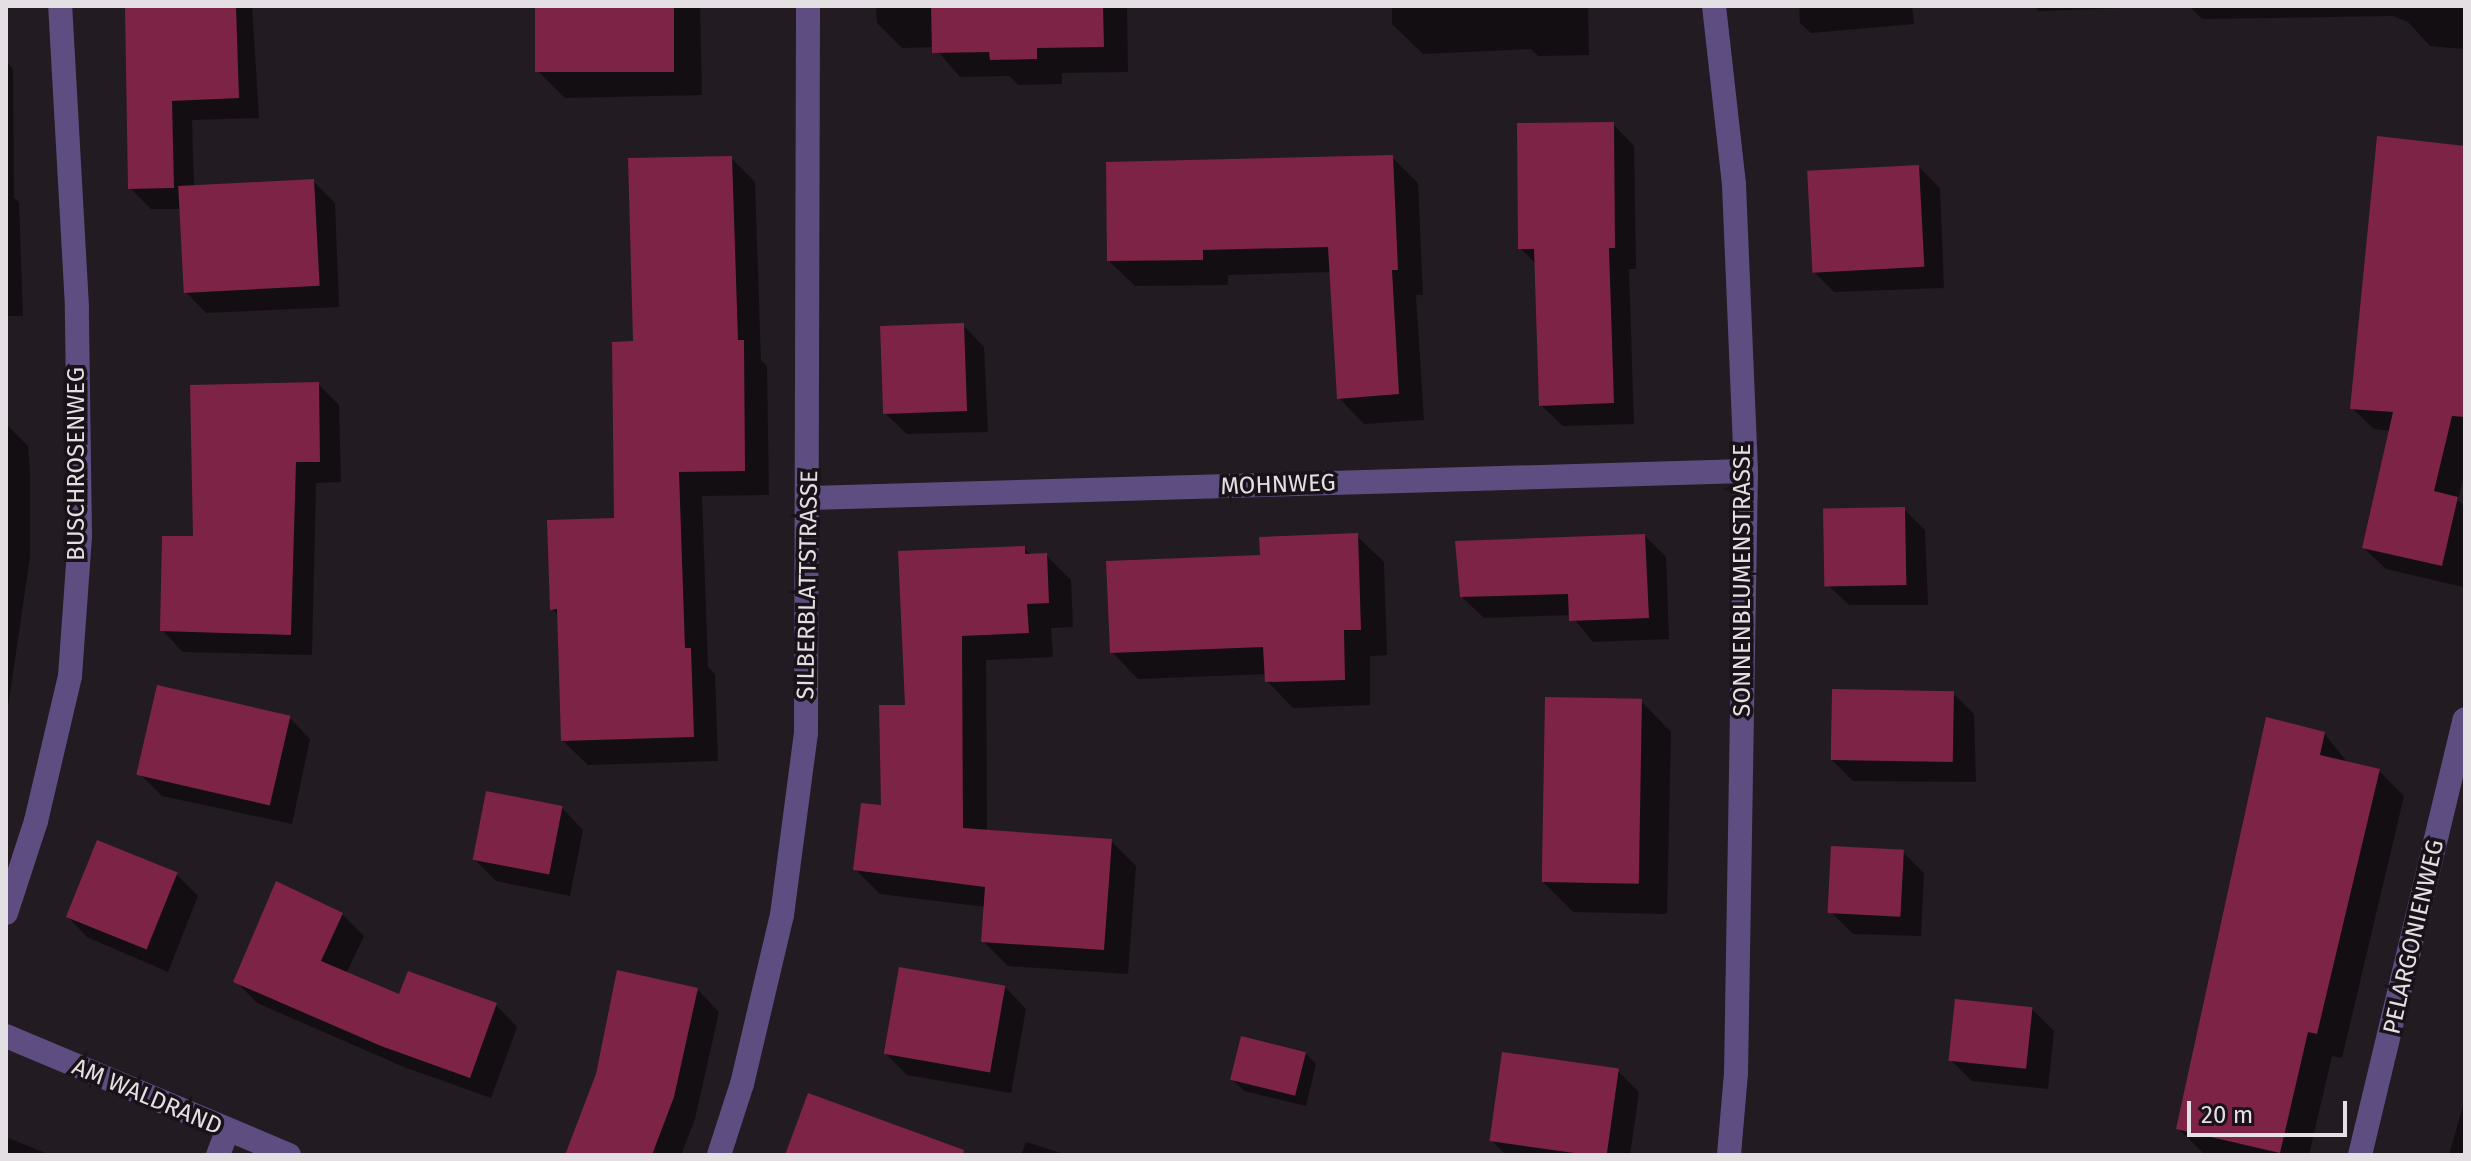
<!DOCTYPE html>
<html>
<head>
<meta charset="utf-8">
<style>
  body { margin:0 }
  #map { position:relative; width:2471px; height:1161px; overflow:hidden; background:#221b22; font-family:"Fira Sans",sans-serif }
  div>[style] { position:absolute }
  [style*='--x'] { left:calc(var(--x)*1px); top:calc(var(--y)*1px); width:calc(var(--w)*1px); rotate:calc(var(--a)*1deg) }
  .shadow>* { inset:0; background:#0007 }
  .building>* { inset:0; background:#7c2346; transform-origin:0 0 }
  .street>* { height:24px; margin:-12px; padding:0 12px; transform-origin:12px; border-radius:12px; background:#5e4d80 }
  span { translate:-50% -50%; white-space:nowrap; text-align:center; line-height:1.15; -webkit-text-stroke:7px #191218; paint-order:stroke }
  .street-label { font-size:24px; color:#e4dfe3 }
  .frame { position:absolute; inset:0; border:8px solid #e4dfe3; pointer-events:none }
  .scale { position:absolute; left:2187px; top:1101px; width:160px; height:36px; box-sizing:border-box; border:4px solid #e4dfe3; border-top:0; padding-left:10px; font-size:24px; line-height:28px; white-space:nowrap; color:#e4dfe3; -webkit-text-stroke:6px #191218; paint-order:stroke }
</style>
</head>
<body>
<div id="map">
  <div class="shadow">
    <div style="clip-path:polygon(126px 6px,252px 6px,259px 118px,192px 120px,194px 187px,313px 181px,335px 203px,339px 307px,206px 313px,185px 291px,181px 209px,151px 209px,130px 188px)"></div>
    <div style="clip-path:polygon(537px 6px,700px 6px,702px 95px,565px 98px,538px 71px)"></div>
    <div style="clip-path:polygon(876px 6px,1127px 6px,1128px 72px,1062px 73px,1062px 84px,1018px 85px,1009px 76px,960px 77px,934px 47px,902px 48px,877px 23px)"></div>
    <div style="clip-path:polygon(1392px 6px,1588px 6px,1589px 55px,1538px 56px,1531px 49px,1423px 54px,1392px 24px)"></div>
    <div style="clip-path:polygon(1799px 6px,1912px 6px,1914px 24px,1811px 33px,1800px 23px)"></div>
    <div style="clip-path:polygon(2034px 6px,2185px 6px,2039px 11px)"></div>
    <div style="clip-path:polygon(2189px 6px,2465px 6px,2465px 49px,2430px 46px,2408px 22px,2393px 16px,2202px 19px)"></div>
    <div style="clip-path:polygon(6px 61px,13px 69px,14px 198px,19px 202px,23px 316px,6px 316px)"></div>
    <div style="clip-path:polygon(1613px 124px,1634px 146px,1636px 269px,1629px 269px,1634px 424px,1563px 426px,1541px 405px,1537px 265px,1520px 248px)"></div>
    <div style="clip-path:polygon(2465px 147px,2465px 470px,2458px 500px,2465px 507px,2463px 587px,2386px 569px,2364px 548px,2391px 431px,2374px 429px,2352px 408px)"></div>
    <div style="clip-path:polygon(1392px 157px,1418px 183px,1423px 295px,1416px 295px,1424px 420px,1364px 424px,1339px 398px,1331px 272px,1228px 275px,1228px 285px,1135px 286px,1109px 261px)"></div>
    <div style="clip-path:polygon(731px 158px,755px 182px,761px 360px,767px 366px,769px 495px,702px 496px,708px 667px,715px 674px,718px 761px,588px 765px,563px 741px,559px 616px,552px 609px,616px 520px,635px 343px)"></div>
    <div style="clip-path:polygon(1919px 167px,1940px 188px,1944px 288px,1834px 292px,1813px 271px)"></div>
    <div style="clip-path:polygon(963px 325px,984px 347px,988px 432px,907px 434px,885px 413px)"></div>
    <div style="clip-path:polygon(318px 384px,339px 405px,341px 482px,316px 483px,312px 655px,183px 652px,162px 630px,195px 538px)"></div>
    <div style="clip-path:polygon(6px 424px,28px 446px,30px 470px,30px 557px,7px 714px)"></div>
    <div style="clip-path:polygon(1904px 509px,1925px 530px,1928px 605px,1849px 605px,1827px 584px)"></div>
    <div style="clip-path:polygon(1357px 536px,1384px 562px,1387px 655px,1370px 656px,1370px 705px,1293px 708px,1267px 681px,1266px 674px,1138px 679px,1112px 652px,1262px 557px)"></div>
    <div style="clip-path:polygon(1645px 536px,1666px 557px,1669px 639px,1593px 642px,1571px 615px,1484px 618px,1462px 597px)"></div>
    <div style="clip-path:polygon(1024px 548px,1032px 556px,1046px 555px,1071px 580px,1073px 627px,1051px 628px,1053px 657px,986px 660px,987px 832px,1111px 841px,1136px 866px,1128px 974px,1008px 966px,983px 941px,986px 907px,880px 894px,855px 869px,883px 808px,907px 707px)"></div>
    <div style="clip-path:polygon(1953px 693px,1974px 714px,1976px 782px,1853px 781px,1831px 759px)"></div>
    <div style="clip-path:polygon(1641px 701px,1671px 732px,1667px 914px,1573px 912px,1542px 881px)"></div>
    <div style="clip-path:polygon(289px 717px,310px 739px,292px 824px,162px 796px,140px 774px)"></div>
    <div style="clip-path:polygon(2324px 733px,2348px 763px,2379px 771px,2404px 796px,2342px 1058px,2332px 1056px,2309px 1155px,2203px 1153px,2178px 1128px)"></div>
    <div style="clip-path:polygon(562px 808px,583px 830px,570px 896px,496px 881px,474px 859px)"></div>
    <div style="clip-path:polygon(1903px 852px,1924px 873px,1921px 936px,1853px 934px,1831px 912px)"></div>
    <div style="clip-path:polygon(176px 874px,198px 896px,168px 972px,87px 937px,66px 915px)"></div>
    <div style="clip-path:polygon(342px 914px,364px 936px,346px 974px,401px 996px,496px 1005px,517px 1027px,491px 1098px,404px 1067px,257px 1003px,236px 981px)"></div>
    <div style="clip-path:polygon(1005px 987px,1026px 1009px,1011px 1093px,907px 1075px,886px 1054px)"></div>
    <div style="clip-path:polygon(698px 990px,719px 1012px,695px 1119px,681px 1155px,574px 1155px)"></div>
    <div style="clip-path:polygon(2032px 1009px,2054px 1031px,2048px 1089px,1972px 1081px,1951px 1060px)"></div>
    <div style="clip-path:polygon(1305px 1053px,1316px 1064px,1306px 1106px,1244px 1091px,1233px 1080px)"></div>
    <div style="clip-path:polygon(1618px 1071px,1639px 1092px,1630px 1155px,1506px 1155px,1491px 1140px)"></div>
    <div style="clip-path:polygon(2465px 1099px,2465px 1155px,2449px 1155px)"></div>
    <div style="clip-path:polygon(6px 1137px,50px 1155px,6px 1155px)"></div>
    <div style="clip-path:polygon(1026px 1142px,1067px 1155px,1021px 1155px)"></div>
  </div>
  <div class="building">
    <div style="clip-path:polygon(125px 6px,236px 6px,239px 98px,172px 101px,174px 188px,128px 189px)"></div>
    <div style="left:535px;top:6px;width:139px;height:66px"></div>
    <div style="clip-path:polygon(931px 6px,1103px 6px,1104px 47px,1037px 48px,1037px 59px,990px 60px,989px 52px,932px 53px)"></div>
    <div style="clip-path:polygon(1614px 122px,1615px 248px,1609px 248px,1614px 403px,1539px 406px,1534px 249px,1518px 249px,1517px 123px)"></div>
    <div style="clip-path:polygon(2377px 136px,2465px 146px,2465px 417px,2452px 416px,2434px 491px,2458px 497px,2442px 566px,2362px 548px,2393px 412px,2350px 409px)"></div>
    <div style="clip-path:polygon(1393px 155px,1398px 270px,1392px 270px,1399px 394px,1337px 399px,1328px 247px,1203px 250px,1203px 260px,1107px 261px,1106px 162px)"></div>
    <div style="clip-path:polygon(732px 156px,738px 340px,744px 340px,745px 471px,679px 472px,685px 648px,691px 648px,694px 737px,561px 741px,557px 609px,550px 610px,547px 520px,614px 518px,612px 342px,633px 341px,628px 158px)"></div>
    <div style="left:1919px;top:165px;width:102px;height:112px;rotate:87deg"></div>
    <div style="left:314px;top:179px;width:107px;height:136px;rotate:87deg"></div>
    <div style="left:964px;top:323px;width:88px;height:84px;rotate:88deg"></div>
    <div style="clip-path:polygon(319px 382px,320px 462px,296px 462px,291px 635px,160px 631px,162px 536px,193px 536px,190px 385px)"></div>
    <div style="left:1905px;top:507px;width:78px;height:82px;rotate:89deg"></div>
    <div style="clip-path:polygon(1358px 533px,1361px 630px,1344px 630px,1345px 680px,1265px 682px,1263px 647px,1110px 653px,1106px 561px,1260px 555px,1259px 537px)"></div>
    <div style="clip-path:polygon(1645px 534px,1649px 618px,1569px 621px,1568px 594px,1460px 597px,1455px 541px)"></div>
    <div style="clip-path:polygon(1025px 546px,1025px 554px,1047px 553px,1049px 603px,1027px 604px,1029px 633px,962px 636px,963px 828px,1112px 839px,1104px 950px,981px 942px,985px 887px,853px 870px,861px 803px,881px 805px,879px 705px,905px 705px,898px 551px)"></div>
    <div style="left:157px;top:685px;width:137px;height:92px;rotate:13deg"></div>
    <div style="left:1832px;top:689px;width:122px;height:71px;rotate:1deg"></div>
    <div style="left:1545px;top:697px;width:97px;height:185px;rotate:1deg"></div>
    <div style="clip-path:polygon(2266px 717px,2325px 732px,2320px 755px,2380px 769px,2317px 1034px,2308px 1032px,2280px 1153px,2176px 1129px)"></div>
    <div style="left:486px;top:791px;width:78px;height:70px;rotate:11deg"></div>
    <div style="left:97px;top:840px;width:87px;height:83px;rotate:22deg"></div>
    <div style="left:1831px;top:846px;width:73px;height:67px;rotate:3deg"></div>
    <div style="clip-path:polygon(276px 881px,343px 913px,321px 961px,399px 994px,408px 971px,497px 1003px,470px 1078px,381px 1046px,233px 982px)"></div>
    <div style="left:899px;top:967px;width:108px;height:88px;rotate:10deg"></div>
    <div style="clip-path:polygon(617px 970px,698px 988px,674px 1097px,652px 1155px,565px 1155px,596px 1074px)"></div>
    <div style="left:1955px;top:999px;width:78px;height:62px;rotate:6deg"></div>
    <div style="left:1241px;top:1036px;width:67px;height:45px;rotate:14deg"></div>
    <div style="left:1502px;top:1052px;width:118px;height:90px;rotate:8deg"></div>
    <div style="clip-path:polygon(808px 1093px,964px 1150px,963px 1155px,785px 1155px)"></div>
  </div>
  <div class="street">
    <div style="--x:1714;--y:6;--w:180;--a:83.6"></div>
    <div style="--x:1734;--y:185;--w:286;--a:87.6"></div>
    <div style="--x:1746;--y:471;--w:602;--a:90.95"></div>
    <div style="--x:1736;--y:1073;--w:82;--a:94.9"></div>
    <div style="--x:810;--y:498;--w:936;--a:-1.65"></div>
    <div style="--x:6;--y:913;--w:97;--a:-71.9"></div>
    <div style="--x:36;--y:821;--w:149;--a:-76.8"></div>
    <div style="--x:70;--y:676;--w:141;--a:-85.9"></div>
    <div style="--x:80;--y:535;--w:228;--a:-90.8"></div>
    <div style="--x:77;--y:307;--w:301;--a:-93.2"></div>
    <div style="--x:6;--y:1036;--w:307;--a:22.8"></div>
    <div style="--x:218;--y:1155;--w:26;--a:-69"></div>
    <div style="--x:719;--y:1155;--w:75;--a:-72.1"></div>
    <div style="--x:742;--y:1084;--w:174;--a:-76.7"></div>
    <div style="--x:782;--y:915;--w:184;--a:-82.5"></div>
    <div style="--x:806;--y:733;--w:727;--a:-89.84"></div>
    <div style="--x:2360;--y:1155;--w:448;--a:-76.5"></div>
  </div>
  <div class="street-label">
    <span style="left:77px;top:464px;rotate:-90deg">BUSCHROSENWEG</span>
    <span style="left:1278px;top:485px;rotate:-2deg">MOHNWEG</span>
    <span style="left:1743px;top:580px;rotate:-90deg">SONNENBLUMENSTRASSE</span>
    <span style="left:808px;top:585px;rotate:-89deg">SILBERBLATTSTRASSE</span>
    <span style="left:2414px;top:937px;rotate:-77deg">PELARGONIENWEG</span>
    <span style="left:147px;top:1097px;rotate:23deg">AM WALDRAND</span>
  </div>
  <div class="frame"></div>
  <div class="scale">20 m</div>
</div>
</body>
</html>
